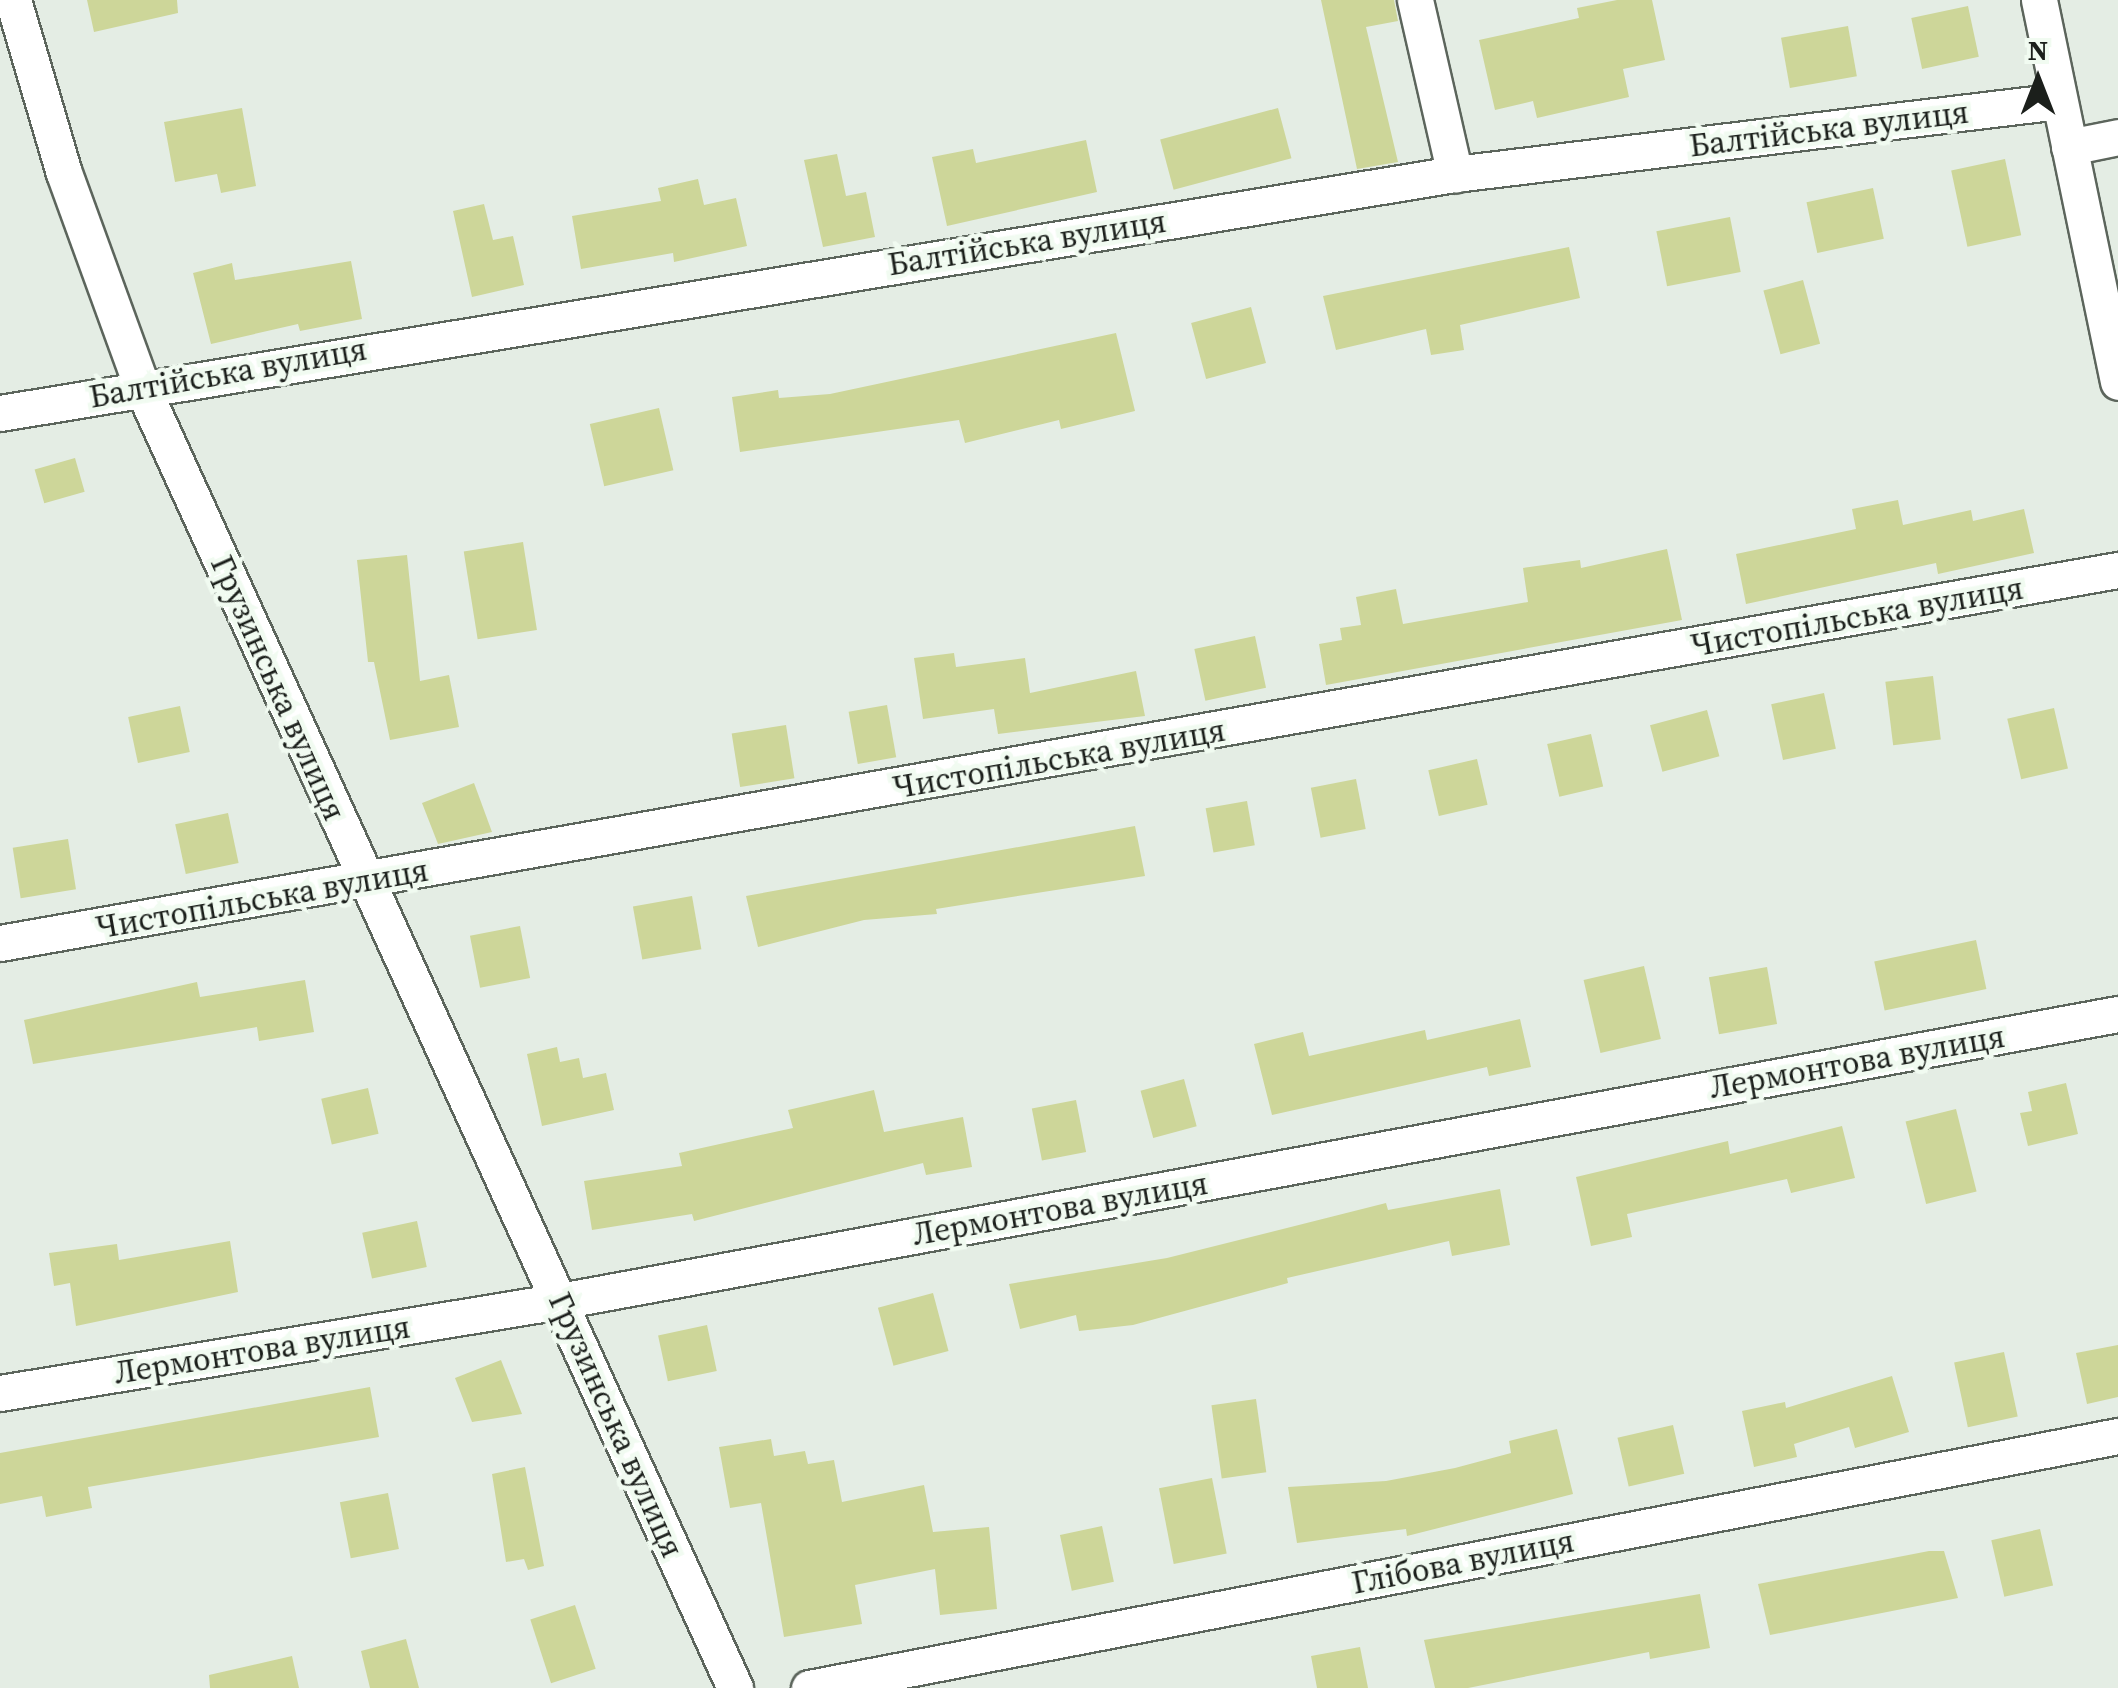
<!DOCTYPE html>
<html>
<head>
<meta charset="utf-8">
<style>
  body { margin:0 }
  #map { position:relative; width:2118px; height:1688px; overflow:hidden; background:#e4ede4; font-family:"Source Serif 4",serif }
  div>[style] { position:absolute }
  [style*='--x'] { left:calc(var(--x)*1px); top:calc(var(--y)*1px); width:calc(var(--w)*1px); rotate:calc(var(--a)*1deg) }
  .building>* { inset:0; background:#cdd699; transform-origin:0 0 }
  .roads { filter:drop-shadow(2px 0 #5c655c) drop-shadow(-2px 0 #5c655c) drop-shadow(0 2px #5c655c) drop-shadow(0 -2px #5c655c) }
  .street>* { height:35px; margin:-17.5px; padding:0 17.5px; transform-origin:17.5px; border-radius:17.5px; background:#fff }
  span { translate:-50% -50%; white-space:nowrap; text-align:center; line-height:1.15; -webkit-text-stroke:9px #f1fbf1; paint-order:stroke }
  .street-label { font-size:32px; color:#1b1f1b }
  .north { position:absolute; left:1988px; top:30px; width:100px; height:100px; -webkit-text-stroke:8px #f1fbf1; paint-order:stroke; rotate:0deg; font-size:28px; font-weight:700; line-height:40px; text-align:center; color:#1b1f1b }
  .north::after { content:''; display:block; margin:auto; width:35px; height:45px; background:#1b1f1b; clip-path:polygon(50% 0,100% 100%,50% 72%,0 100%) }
</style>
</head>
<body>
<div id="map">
  <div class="building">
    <div style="clip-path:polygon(87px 0,177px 0,178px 13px,94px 32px)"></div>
    <div style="clip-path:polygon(1321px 0,1394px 0,1398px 21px,1366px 27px,1398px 162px,1357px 169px)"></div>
    <div style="clip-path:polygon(1617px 0,1652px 0,1665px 60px,1623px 69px,1629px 97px,1537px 118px,1533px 101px,1495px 110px,1479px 40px,1579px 18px,1577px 8px)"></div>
    <div style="left:1968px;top:6px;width:52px;height:58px;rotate:78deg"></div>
    <div style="left:1848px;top:26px;width:51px;height:68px;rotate:80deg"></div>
    <div style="clip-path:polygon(242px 108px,256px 186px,221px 193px,217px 174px,175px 182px,164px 122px)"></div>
    <div style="left:1278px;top:108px;width:52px;height:122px;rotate:75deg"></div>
    <div style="clip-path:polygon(1086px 140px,1097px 192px,947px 226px,932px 157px,973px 149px,976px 163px)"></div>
    <div style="clip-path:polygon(837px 154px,846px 196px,866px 192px,875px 237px,823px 247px,804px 160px)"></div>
    <div style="left:2005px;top:159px;width:78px;height:55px;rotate:78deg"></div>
    <div style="clip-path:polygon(698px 179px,704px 205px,736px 198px,747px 246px,674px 262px,673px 253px,581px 269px,572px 216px,661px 201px,658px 188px)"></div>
    <div style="left:1873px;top:188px;width:52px;height:68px;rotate:78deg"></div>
    <div style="clip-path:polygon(484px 204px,493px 240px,513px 236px,524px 285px,472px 297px,453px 211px)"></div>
    <div style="left:1730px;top:217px;width:56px;height:75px;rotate:79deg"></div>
    <div style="clip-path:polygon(1569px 247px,1580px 298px,1460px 325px,1464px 350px,1431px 355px,1426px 329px,1336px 350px,1323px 296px)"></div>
    <div style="clip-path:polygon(351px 261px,362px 319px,300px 331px,298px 324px,211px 344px,193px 273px,232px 263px,235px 280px)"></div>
    <div style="left:1803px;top:280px;width:66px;height:41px;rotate:75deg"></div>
    <div style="left:1251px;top:307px;width:58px;height:62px;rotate:75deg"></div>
    <div style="clip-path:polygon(1116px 333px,1135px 411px,1061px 429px,1059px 420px,965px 443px,959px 420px,740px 452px,732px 397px,778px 390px,779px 398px,830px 394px)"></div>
    <div style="left:659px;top:408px;width:64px;height:71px;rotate:77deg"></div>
    <div style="left:75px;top:458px;width:35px;height:42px;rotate:74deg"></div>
    <div style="clip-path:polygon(1898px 500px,1903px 525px,1971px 510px,1973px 521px,2024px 509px,2034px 553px,1938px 574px,1936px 563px,1746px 604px,1736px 554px,1856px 529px,1852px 509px)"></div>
    <div style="left:523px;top:542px;width:89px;height:60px;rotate:81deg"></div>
    <div style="clip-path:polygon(1667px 549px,1682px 620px,1326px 685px,1319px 644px,1342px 640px,1340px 628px,1361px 625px,1356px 597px,1396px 589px,1403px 624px,1528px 602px,1523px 568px,1580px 560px,1581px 568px)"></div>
    <div style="clip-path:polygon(407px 555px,420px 681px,449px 675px,459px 727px,390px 740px,374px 662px,368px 662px,357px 560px)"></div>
    <div style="left:1255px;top:636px;width:53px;height:62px;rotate:78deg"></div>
    <div style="clip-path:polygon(954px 653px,956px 667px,1025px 658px,1030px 693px,1136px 671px,1145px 716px,998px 734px,994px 709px,923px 719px,914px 658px)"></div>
    <div style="left:1933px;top:676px;width:64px;height:48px;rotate:83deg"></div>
    <div style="left:1824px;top:693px;width:57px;height:54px;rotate:78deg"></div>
    <div style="left:887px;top:705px;width:53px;height:39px;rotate:80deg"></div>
    <div style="left:180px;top:706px;width:47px;height:53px;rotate:78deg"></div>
    <div style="left:2054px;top:708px;width:62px;height:48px;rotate:77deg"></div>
    <div style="left:1707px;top:710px;width:48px;height:59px;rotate:75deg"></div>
    <div style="left:786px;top:725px;width:54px;height:55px;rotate:81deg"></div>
    <div style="left:1591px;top:734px;width:54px;height:45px;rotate:77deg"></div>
    <div style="left:1477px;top:759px;width:47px;height:50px;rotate:77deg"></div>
    <div style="left:1356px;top:779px;width:51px;height:46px;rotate:79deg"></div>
    <div style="clip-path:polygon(474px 783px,492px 832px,438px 844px,422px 803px)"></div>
    <div style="left:1247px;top:801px;width:45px;height:42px;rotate:80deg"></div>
    <div style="left:228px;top:813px;width:51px;height:54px;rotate:78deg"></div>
    <div style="clip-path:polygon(1135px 826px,1145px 876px,936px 909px,937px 914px,864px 920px,758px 947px,746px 896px)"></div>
    <div style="left:68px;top:839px;width:51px;height:56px;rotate:81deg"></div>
    <div style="left:692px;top:896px;width:54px;height:60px;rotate:80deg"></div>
    <div style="left:520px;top:926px;width:53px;height:51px;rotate:79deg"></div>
    <div style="left:1976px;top:940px;width:50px;height:104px;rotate:78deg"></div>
    <div style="left:1644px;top:966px;width:75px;height:62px;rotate:77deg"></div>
    <div style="left:1767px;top:967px;width:58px;height:59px;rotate:80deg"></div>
    <div style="clip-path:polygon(305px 980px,314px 1032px,259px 1041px,257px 1027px,33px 1064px,24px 1020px,197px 982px,200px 997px)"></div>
    <div style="clip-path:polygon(1520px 1019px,1531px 1067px,1489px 1076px,1487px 1067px,1272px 1115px,1254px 1044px,1303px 1032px,1309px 1056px,1425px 1030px,1427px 1040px)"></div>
    <div style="clip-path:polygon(557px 1047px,560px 1062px,579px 1058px,583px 1078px,606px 1073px,614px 1110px,542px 1126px,527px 1054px)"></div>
    <div style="left:1184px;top:1079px;width:49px;height:45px;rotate:75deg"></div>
    <div style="clip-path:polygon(2066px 1083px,2078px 1134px,2028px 1146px,2020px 1113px,2032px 1111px,2028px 1092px)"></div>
    <div style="left:368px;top:1088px;width:47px;height:48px;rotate:77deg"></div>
    <div style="clip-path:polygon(874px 1090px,884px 1132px,963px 1117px,972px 1167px,926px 1175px,923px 1163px,694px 1221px,692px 1214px,592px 1230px,584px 1181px,682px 1166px,679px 1153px,793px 1128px,788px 1110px)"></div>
    <div style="left:1076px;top:1100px;width:53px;height:45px;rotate:79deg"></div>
    <div style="left:1956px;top:1109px;width:85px;height:52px;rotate:76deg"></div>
    <div style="clip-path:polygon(1842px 1126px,1855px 1178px,1791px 1193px,1787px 1179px,1627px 1214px,1632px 1237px,1591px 1246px,1576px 1177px,1728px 1141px,1730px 1154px)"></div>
    <div style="clip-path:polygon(1500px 1189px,1510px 1245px,1452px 1256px,1449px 1241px,1287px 1278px,1288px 1283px,1133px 1325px,1079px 1331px,1076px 1315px,1020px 1329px,1009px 1284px,1167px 1258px,1386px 1203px,1388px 1210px)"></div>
    <div style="left:417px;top:1221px;width:47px;height:56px;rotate:78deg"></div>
    <div style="clip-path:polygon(230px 1241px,238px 1292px,76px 1326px,70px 1283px,54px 1286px,49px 1253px,117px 1244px,119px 1260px)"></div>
    <div style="left:933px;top:1293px;width:60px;height:57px;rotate:75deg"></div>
    <div style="left:707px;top:1325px;width:47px;height:50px;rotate:78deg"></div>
    <div style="clip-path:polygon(2118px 1345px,2118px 1397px,2087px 1404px,2076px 1353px)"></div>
    <div style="left:2004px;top:1352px;width:66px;height:51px;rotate:78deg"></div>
    <div style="clip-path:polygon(501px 1360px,522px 1414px,472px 1422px,455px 1378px)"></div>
    <div style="clip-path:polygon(1892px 1376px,1909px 1432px,1855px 1448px,1849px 1427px,1794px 1444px,1797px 1457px,1754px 1467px,1742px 1411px,1785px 1402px,1786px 1408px)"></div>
    <div style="clip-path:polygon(370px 1387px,379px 1437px,88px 1487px,92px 1508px,46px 1517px,42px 1496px,0 1504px,0 1453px)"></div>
    <div style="left:1256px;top:1399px;width:74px;height:45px;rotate:82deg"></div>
    <div style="left:1673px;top:1425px;width:50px;height:57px;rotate:77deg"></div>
    <div style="clip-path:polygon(1557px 1429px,1573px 1494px,1407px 1536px,1406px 1529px,1297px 1543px,1288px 1487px,1386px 1481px,1455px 1468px,1511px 1453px,1509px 1441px)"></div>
    <div style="clip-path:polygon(771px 1439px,774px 1456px,805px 1451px,808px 1464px,834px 1460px,842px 1502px,924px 1485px,933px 1532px,989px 1527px,997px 1609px,940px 1615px,935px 1569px,855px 1585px,862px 1624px,784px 1637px,761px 1503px,730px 1508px,719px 1447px)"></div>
    <div style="clip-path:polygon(525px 1467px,544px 1566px,528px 1570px,524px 1559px,506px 1562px,492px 1474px)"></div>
    <div style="left:1212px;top:1478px;width:77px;height:54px;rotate:79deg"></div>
    <div style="left:388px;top:1493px;width:57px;height:49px;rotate:79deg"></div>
    <div style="left:1102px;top:1526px;width:57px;height:43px;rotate:78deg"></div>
    <div style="left:2040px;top:1529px;width:58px;height:50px;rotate:77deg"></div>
    <div style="clip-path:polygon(1929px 1551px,1944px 1551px,1958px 1598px,1770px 1635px,1758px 1584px)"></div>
    <div style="clip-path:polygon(1700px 1594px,1710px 1648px,1650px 1659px,1649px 1652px,1468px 1688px,1435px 1688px,1424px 1640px)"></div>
    <div style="left:575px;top:1605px;width:67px;height:47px;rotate:72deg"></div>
    <div style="clip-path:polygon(406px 1639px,419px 1688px,370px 1688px,361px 1651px)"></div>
    <div style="clip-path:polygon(1360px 1647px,1368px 1688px,1317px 1688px,1311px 1656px)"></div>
    <div style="clip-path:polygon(292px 1656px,299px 1688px,210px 1688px,209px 1675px)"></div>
  </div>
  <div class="roads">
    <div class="street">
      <div style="--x:13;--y:0;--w:180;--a:73.6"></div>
      <div style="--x:64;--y:173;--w:226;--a:70"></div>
      <div style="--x:141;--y:385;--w:1432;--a:65.49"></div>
      <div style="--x:1415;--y:0;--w:179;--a:77.1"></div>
      <div style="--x:2039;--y:0;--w:390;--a:78.3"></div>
      <div style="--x:2069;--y:147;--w:50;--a:-11.5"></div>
      <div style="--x:0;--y:413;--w:1474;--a:-9.33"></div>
      <div style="--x:1455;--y:174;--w:608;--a:-6.89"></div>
      <div style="--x:0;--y:943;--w:2151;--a:-9.99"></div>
      <div style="--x:0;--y:1393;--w:568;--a:-9.33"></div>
      <div style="--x:560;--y:1301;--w:1584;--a:-10.44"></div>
      <div style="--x:809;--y:1688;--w:1333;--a:-10.9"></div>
    </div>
  </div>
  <div class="street-label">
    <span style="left:1829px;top:129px;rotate:-7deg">Балтійська вулиця</span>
    <span style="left:1027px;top:243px;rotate:-9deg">Балтійська вулиця</span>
    <span style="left:228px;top:373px;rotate:-10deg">Балтійська вулиця</span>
    <span style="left:1857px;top:617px;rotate:-10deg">Чистопільська вулиця</span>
    <span style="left:278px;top:688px;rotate:66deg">Грузинська вулиця</span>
    <span style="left:1059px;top:759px;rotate:-10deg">Чистопільська вулиця</span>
    <span style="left:262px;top:899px;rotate:-10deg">Чистопільська вулиця</span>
    <span style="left:1857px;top:1062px;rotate:-10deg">Лермонтова вулиця</span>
    <span style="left:1060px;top:1209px;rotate:-10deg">Лермонтова вулиця</span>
    <span style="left:262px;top:1350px;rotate:-9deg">Лермонтова вулиця</span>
    <span style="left:616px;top:1425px;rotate:66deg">Грузинська вулиця</span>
    <span style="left:1463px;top:1562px;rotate:-11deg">Глібова вулиця</span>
  </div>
  <div class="north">N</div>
</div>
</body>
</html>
